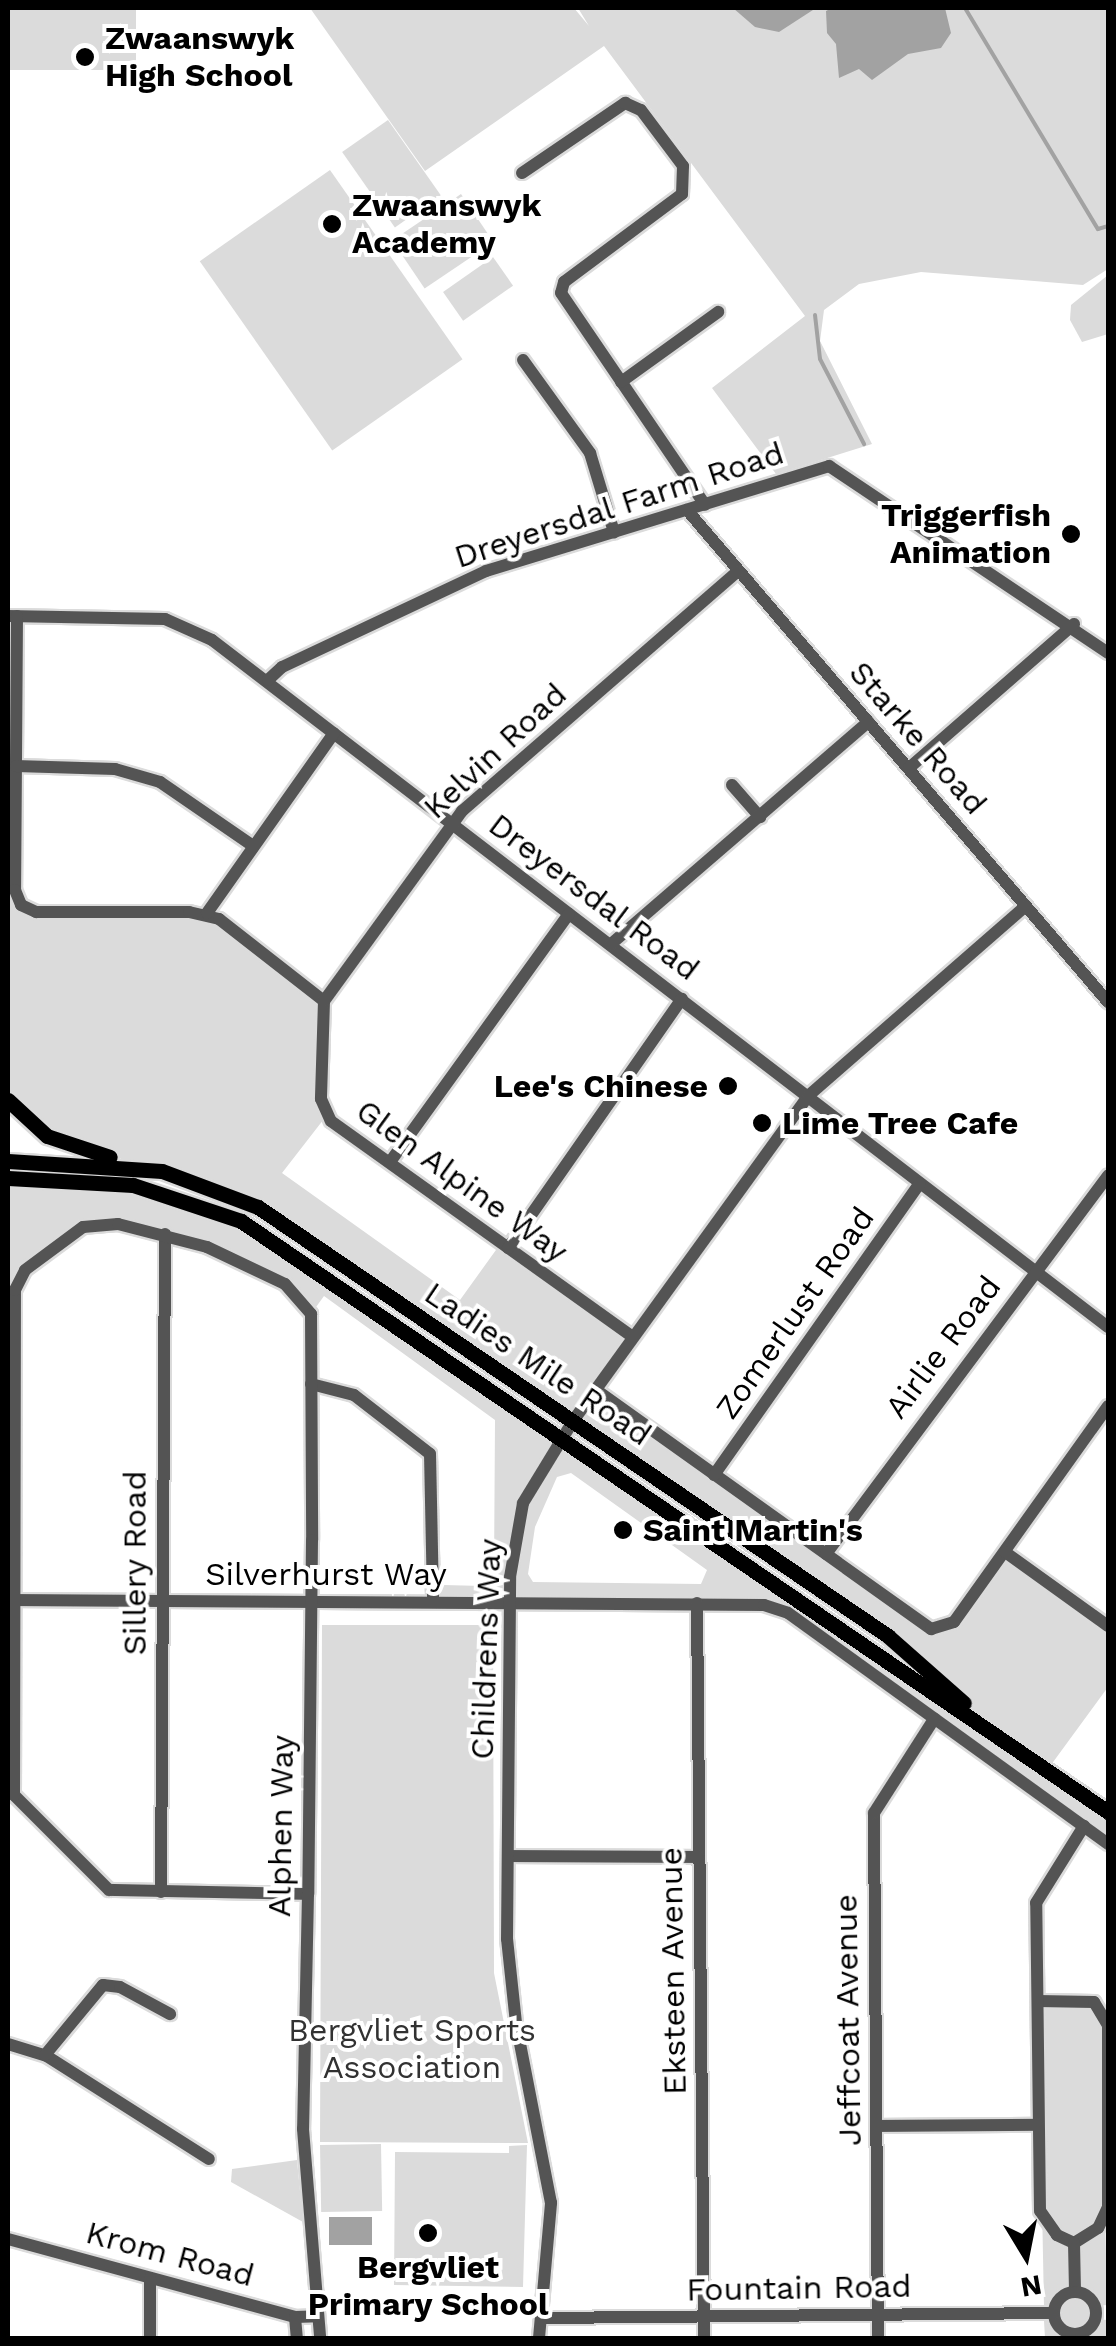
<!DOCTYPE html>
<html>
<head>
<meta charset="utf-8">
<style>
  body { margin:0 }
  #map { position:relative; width:1116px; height:2346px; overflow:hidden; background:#fff; font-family:"Work Sans",sans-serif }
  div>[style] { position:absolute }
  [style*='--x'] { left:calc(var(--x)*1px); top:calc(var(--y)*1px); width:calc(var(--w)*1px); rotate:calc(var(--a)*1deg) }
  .green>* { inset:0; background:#dbdbdb; transform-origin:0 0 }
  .water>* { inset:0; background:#a2a2a2; transform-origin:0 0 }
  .stream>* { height:4px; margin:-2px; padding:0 2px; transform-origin:2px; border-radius:2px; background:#a2a2a2 }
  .roads { filter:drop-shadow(2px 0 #dbdbdb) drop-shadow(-2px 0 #dbdbdb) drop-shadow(0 2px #dbdbdb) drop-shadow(0 -2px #dbdbdb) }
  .minor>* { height:12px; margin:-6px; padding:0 6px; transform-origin:6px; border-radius:6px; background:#545454 }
  .minor>.ring { margin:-6px; padding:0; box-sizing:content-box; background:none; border:12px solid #545454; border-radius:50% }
  .major>* { height:15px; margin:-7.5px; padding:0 7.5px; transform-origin:7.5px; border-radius:7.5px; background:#000 }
  .dots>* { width:28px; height:28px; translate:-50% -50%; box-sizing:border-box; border:5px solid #fff; border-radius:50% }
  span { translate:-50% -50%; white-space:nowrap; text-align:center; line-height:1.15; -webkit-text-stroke:8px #fff; paint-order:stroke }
  .poi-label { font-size:32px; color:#000; font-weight:700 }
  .left { translate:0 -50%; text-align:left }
  .right { translate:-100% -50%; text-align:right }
  .street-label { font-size:32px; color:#000 }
  .park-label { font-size:32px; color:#323232 }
  .frame { position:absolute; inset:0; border:10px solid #000; pointer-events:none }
  .north { position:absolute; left:976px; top:2206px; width:100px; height:100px; -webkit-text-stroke:8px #fff; paint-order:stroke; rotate:170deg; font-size:28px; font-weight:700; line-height:40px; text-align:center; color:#000 }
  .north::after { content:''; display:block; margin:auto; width:35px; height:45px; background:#000; clip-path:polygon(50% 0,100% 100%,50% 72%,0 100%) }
</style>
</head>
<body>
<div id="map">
  <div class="green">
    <div style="left:8px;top:8px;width:128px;height:62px"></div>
    <div style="clip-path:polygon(310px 8px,574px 8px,589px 26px,578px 8px,1108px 8px,1108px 269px,1083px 285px,921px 272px,859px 284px,824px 310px,820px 341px,872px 444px,776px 474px,712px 388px,805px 316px,604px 46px,425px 171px)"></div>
    <div style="left:388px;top:120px;width:92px;height:56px;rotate:55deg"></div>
    <div style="left:330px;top:170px;width:231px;height:159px;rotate:55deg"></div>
    <div style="left:461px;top:194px;width:58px;height:83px;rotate:56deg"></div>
    <div style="left:493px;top:257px;width:35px;height:61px;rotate:55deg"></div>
    <div style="clip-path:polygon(1108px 275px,1108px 334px,1082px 342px,1070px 320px,1071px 305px)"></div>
    <div style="clip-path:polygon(evenodd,8px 616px,17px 616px,21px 905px,207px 913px,324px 1001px,327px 1115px,282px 1173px,460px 1300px,501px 1243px,633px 1337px,596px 1389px,922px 1625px,947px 1627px,1005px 1552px,1108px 1626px,1108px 1687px,1048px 1769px,1108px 1812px,1108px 1844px,777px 1608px,433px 1601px,444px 1585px,482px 1586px,494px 1573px,495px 1420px,324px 1296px,311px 1314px,303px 1298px,207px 1247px,94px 1224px,19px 1280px,13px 1600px,8px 1600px,8px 1178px,49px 1178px,202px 1204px,983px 1722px,941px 1680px,292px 1229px,180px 1176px,59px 1141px,8px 1100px,8px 616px,571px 1473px,707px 1570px,701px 1584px,533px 1582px,528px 1574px,535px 1527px,557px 1477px,571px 1473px)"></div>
    <div style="clip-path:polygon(322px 1625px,493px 1625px,494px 1973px,528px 2143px,320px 2142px)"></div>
    <div style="clip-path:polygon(1038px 2001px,1101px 2008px,1107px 2305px,1096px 2306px,1096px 2319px,1107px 2320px,1108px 2338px,1045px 2338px,1044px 2321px,1055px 2320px,1054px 2307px,1044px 2307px)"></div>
    <div style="left:381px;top:2144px;width:67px;height:61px;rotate:89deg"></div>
    <div style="clip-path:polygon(527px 2145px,523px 2287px,394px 2285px,395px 2152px,509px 2153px,509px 2146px)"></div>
    <div style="clip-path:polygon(297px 2160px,303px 2222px,231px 2182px,232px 2169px)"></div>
  </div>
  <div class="water">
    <div style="clip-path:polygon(733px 8px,816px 8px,779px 32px,755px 27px)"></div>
    <div style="clip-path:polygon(832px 8px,945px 8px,951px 33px,941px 48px,908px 54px,872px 80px,859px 69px,839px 78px,836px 44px,827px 33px,826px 11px)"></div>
    <div style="left:329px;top:2217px;width:43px;height:28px"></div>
  </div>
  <div class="stream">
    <div style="--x:965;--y:8;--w:258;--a:59"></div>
    <div style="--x:1098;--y:229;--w:10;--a:-17"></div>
    <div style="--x:815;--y:315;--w:44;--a:83.5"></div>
    <div style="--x:820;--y:359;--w:96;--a:62.6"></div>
  </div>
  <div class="roads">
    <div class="minor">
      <div style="--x:522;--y:173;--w:125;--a:-34.2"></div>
      <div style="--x:625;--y:103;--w:17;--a:24"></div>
      <div style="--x:641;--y:110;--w:70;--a:53.1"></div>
      <div style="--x:683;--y:166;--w:28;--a:92"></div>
      <div style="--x:682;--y:194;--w:147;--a:143.3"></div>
      <div style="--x:564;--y:282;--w:11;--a:105"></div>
      <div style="--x:561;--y:293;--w:256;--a:55.8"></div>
      <div style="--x:523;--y:360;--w:115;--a:54.2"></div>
      <div style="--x:590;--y:453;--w:83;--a:73.1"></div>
      <div style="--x:621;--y:382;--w:120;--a:-35.8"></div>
      <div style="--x:687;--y:510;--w:648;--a:49.45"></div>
      <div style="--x:8;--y:616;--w:157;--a:1.1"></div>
      <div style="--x:165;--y:619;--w:51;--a:24.1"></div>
      <div style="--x:212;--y:640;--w:1129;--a:37.48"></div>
      <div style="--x:17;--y:616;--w:274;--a:90.4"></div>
      <div style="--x:15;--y:890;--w:16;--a:68"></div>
      <div style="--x:21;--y:905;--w:17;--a:25"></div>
      <div style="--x:36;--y:912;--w:153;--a:0"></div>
      <div style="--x:189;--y:912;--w:31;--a:13"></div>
      <div style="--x:219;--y:919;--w:133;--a:38"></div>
      <div style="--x:324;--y:1001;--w:98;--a:91.8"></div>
      <div style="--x:321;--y:1099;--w:24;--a:66"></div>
      <div style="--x:331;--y:1121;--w:371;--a:35.6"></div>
      <div style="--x:268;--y:680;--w:19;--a:-43"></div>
      <div style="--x:282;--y:667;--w:225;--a:-25.2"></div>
      <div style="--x:486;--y:571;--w:359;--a:-17"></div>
      <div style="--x:829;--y:466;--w:336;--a:33.8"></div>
      <div style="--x:16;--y:766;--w:99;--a:1.7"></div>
      <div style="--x:115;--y:769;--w:47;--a:16.1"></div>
      <div style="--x:160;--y:782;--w:113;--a:34.5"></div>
      <div style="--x:909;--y:768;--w:219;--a:-41.1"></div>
      <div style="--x:732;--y:785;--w:43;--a:48.8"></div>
      <div style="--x:207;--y:913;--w:220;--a:-54.8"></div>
      <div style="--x:611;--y:944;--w:340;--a:-40.8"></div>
      <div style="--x:324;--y:1001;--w:235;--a:-54"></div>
      <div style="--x:462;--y:811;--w:364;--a:-41"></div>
      <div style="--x:390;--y:1162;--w:306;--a:-54.2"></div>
      <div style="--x:508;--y:1248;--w:304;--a:-55.1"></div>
      <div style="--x:311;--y:1384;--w:44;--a:14.3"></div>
      <div style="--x:354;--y:1395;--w:96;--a:37.8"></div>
      <div style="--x:430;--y:1454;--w:147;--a:88.8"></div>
      <div style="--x:596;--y:1390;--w:412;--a:35.5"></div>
      <div style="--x:931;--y:1629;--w:24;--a:-17"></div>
      <div style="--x:954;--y:1622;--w:265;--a:-54.5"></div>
      <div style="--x:714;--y:1475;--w:357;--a:-54.8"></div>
      <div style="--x:1005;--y:1552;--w:127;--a:35.7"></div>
      <div style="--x:826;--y:1554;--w:472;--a:-53.3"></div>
      <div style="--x:8;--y:1600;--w:756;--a:0.38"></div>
      <div style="--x:764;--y:1605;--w:25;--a:18"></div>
      <div style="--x:788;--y:1613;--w:395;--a:35.8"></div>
      <div style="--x:697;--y:1603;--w:735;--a:89.45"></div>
      <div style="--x:509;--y:1856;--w:190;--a:0.3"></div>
      <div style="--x:161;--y:1892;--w:658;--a:-89.65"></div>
      <div style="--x:308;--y:1894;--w:199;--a:-178.8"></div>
      <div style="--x:109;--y:1890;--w:134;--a:-135"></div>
      <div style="--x:14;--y:1795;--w:505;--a:-89.89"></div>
      <div style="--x:15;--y:1290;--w:22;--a:-63"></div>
      <div style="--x:25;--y:1270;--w:72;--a:-36.6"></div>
      <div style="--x:83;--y:1227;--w:35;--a:-5"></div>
      <div style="--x:118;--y:1224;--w:92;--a:14.5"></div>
      <div style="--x:207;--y:1247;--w:86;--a:25.4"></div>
      <div style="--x:285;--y:1284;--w:40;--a:49"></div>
      <div style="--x:311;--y:1314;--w:226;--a:89.7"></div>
      <div style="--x:312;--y:1540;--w:354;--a:90.6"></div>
      <div style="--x:308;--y:1894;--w:235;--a:91.2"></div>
      <div style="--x:303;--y:2129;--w:210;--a:85.3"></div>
      <div style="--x:1038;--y:2001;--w:56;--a:1"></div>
      <div style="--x:1094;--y:2002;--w:27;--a:59"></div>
      <div style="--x:1108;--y:2025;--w:182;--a:90"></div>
      <div style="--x:1108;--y:2207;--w:23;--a:115"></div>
      <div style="--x:1098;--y:2228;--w:28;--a:148"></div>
      <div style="--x:1074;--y:2243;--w:19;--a:-155"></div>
      <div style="--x:1057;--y:2235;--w:29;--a:-125"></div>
      <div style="--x:1040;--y:2211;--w:308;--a:-90.7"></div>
      <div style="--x:1036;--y:1903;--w:91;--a:-58.1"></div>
      <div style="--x:8;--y:2044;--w:39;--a:17"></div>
      <div style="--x:45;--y:2055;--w:194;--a:32.4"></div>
      <div style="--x:45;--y:2055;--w:91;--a:-50.4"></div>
      <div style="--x:103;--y:1985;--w:17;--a:7"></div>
      <div style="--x:120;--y:1987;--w:57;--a:28.4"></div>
      <div style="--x:877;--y:2126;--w:161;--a:-0.4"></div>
      <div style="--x:8;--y:2239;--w:297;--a:15.2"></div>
      <div style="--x:295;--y:2317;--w:23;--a:-2"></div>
      <div style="--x:1074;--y:2243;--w:48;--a:88.8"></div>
      <div class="ring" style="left:1054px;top:2292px;width:30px;height:30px"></div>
      <div style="--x:295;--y:2317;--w:21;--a:85"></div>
      <div style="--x:544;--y:2318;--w:510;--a:-0.56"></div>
      <div style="--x:150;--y:2338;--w:60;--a:-90"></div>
      <div style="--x:539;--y:2338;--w:136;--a:-84.9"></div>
      <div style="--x:551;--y:2203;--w:183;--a:-101"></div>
      <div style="--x:516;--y:2023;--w:84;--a:-96.1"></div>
      <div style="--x:507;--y:1939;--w:362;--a:-89.5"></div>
      <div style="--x:510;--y:1577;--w:75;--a:-80"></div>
      <div style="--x:523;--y:1503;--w:96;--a:-58.6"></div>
      <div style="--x:573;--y:1421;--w:401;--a:-54.1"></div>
      <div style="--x:808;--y:1096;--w:289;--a:-41.1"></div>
      <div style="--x:878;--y:2338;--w:525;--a:-90.44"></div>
      <div style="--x:874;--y:1813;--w:112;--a:-57.4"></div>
    </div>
    <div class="major">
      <div style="--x:8;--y:1100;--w:53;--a:42.7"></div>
      <div style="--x:47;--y:1136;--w:66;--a:18.4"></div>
      <div style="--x:8;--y:1161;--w:154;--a:3.7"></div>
      <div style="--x:162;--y:1171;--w:103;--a:20.6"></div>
      <div style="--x:258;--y:1207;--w:762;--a:34.25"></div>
      <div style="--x:888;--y:1636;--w:101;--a:41.4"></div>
      <div style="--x:8;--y:1178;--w:125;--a:3.2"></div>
      <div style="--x:133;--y:1185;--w:114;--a:18.4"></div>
      <div style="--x:241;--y:1221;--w:1049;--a:34.28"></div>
    </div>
  </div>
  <div class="dots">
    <div style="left:85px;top:57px;background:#000"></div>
    <div style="left:332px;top:224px;background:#000"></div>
    <div style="left:1071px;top:534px;background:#000"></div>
    <div style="left:728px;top:1086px;background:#000"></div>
    <div style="left:762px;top:1123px;background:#000"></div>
    <div style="left:623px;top:1530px;background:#000"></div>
    <div style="left:428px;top:2233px;background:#000"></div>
  </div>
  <div class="poi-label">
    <span class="left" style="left:105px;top:57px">Zwaanswyk<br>High School</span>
    <span class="left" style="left:352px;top:224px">Zwaanswyk<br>Academy</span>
    <span class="right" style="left:1051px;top:534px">Triggerfish<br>Animation</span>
    <span class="right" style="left:708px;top:1086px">Lee's Chinese</span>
    <span class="left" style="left:782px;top:1123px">Lime Tree Cafe</span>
    <span class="left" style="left:643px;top:1530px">Saint Martin's</span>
    <span style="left:428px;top:2286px">Bergvliet<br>Primary School</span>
  </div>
  <div class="street-label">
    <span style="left:619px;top:505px;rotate:-18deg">Dreyersdal Farm Road</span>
    <span style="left:918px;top:738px;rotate:49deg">Starke Road</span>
    <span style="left:495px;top:751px;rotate:-43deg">Kelvin Road</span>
    <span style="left:594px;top:897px;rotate:37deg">Dreyersdal Road</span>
    <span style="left:462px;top:1181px;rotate:36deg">Glen Alpine Way</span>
    <span style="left:795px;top:1313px;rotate:-55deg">Zomerlust Road</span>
    <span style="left:943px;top:1347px;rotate:-53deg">Airlie Road</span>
    <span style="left:538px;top:1364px;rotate:34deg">Ladies Mile Road</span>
    <span style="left:135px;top:1563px;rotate:-90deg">Sillery Road</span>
    <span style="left:326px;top:1574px">Silverhurst Way</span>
    <span style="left:486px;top:1649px;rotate:-88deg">Childrens Way</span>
    <span style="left:281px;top:1826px;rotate:-89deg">Alphen Way</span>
    <span style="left:673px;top:1971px;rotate:-91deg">Eksteen Avenue</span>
    <span style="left:848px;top:2020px;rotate:-91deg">Jeffcoat Avenue</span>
    <span style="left:170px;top:2254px;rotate:15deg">Krom Road</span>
    <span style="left:799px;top:2288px;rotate:-1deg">Fountain Road</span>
  </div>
  <div class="park-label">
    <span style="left:412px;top:2049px">Bergvliet Sports<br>Association</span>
  </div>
  <div class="frame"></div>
  <div class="north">N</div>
</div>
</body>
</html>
